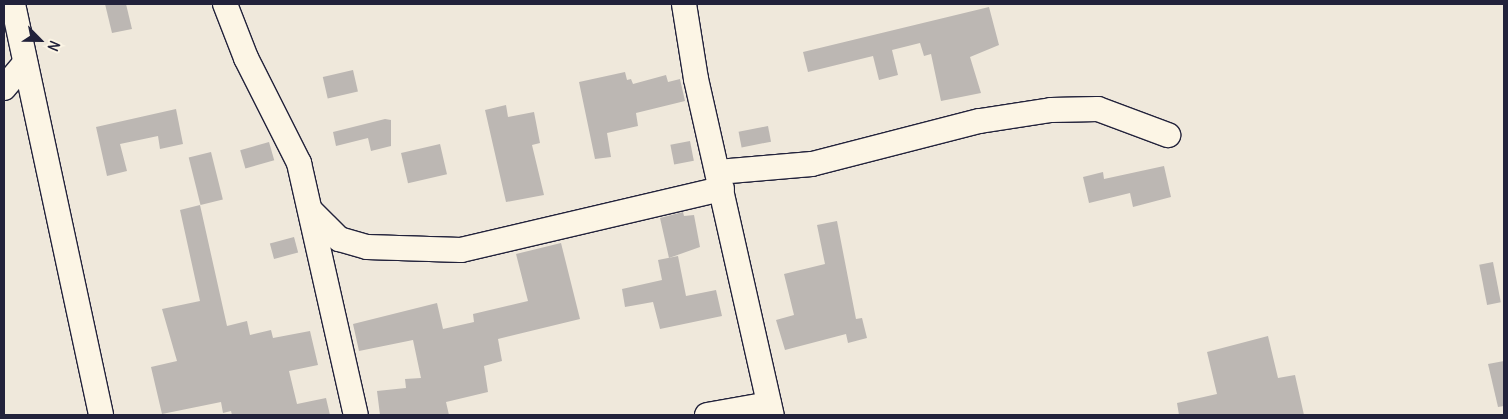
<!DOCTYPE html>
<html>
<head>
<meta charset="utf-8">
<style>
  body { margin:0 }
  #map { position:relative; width:1508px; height:419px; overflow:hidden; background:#efe8db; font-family:Delius,sans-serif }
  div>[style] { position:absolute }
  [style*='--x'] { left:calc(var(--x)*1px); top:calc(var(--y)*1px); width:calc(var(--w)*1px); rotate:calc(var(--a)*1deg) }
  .building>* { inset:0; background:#bcb7b3; transform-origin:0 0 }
  .roads { filter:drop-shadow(1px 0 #22223b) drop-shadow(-1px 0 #22223b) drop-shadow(0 1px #22223b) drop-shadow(0 -1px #22223b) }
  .minor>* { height:24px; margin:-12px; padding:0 12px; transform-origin:12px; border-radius:12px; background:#fcf5e5 }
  span { translate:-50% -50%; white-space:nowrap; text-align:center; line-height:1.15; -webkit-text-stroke:4px #fcf5e5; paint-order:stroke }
  .frame { position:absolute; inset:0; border:5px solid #22223b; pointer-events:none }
  .north { position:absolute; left:15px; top:15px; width:50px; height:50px; -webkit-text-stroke:4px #fcf5e5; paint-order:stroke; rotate:113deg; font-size:14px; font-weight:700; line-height:20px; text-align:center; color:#22223b }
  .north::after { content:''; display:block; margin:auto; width:18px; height:22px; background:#22223b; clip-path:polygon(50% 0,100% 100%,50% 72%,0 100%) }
</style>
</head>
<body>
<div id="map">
  <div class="building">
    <div style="clip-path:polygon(105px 4px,126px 4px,132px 29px,112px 33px)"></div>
    <div style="clip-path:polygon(989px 7px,999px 45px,970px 57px,981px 93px,941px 101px,931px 54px,924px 56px,920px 43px,892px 50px,898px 75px,879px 80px,873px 56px,808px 72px,803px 52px)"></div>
    <div style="left:353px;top:70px;width:22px;height:31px;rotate:77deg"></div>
    <div style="clip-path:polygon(625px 72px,627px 80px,631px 79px,633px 84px,666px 75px,668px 82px,680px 79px,685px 101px,636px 113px,638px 126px,607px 133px,611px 157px,595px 159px,579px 82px)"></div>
    <div style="clip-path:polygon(506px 105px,508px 117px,534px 112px,540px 143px,532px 145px,544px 195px,506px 202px,485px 110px)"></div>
    <div style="clip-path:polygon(176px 109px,183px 144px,160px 149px,158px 136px,120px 144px,127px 171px,107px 176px,96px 127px)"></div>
    <div style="clip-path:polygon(385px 119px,391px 120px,391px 146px,371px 151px,368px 138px,336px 146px,333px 132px)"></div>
    <div style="left:768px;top:126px;width:16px;height:30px;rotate:79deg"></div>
    <div style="left:690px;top:141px;width:20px;height:20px;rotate:79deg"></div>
    <div style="left:269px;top:142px;width:19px;height:30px;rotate:74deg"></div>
    <div style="left:440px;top:144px;width:31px;height:40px;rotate:77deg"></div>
    <div style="left:211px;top:152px;width:49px;height:23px;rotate:76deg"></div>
    <div style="clip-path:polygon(1164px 166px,1171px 197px,1133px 207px,1130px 193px,1089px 203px,1083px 177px,1103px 172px,1104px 179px)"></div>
    <div style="clip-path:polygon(200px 205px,227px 326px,247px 321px,250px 335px,271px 330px,273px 338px,310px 331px,318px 365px,289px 371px,297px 404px,326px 398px,330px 415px,232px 415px,231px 411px,223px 413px,221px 402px,162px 414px,151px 367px,177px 361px,162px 309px,200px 301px,180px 210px)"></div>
    <div style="clip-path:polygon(683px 212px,684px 216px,694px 215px,700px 247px,669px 258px,660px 218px)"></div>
    <div style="clip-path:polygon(837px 221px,856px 319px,862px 318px,867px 338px,848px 343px,846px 334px,785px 350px,776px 320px,794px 315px,784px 274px,825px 264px,817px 225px)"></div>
    <div style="left:294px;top:237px;width:16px;height:25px;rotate:75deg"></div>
    <div style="clip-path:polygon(561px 243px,580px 319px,498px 339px,502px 361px,484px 366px,488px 392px,446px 402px,449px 415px,380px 415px,377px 391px,406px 388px,405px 379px,421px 378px,413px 340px,359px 351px,353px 324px,437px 303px,443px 329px,474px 322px,473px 314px,528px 301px,516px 254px)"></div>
    <div style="clip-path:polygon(678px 256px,686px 296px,716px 290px,722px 316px,660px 329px,653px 302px,625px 307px,622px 289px,662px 280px,658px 260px)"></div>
    <div style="left:1493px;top:262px;width:41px;height:14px;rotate:79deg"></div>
    <div style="clip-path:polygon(1268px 336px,1278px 378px,1295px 375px,1304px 415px,1179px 415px,1177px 403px,1217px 394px,1207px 352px)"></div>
    <div style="clip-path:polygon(1504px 361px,1504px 406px,1498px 407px,1488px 364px)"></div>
  </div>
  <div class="roads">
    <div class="minor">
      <div style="--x:13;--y:4;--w:420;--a:77.9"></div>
      <div style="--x:225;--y:4;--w:58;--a:68.7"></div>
      <div style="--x:246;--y:58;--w:118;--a:63.2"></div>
      <div style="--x:299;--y:163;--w:258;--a:77.3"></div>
      <div style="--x:684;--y:4;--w:76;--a:80.9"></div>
      <div style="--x:696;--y:79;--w:344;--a:77.3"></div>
      <div style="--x:4;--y:88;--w:33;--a:-50"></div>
      <div style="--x:718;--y:172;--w:94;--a:-4.9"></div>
      <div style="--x:812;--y:164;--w:173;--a:-14.4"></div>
      <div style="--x:980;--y:121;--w:72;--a:-8.8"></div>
      <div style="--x:1051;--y:110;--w:47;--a:-1.2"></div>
      <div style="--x:1098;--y:109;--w:75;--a:20.4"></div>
      <div style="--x:311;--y:211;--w:40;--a:45"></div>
      <div style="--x:339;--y:239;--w:29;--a:16"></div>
      <div style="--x:367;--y:247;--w:94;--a:1.8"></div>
      <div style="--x:461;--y:250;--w:268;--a:-13.2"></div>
      <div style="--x:707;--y:415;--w:63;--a:-10.1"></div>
    </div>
  </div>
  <div class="frame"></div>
  <div class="north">N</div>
</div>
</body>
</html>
